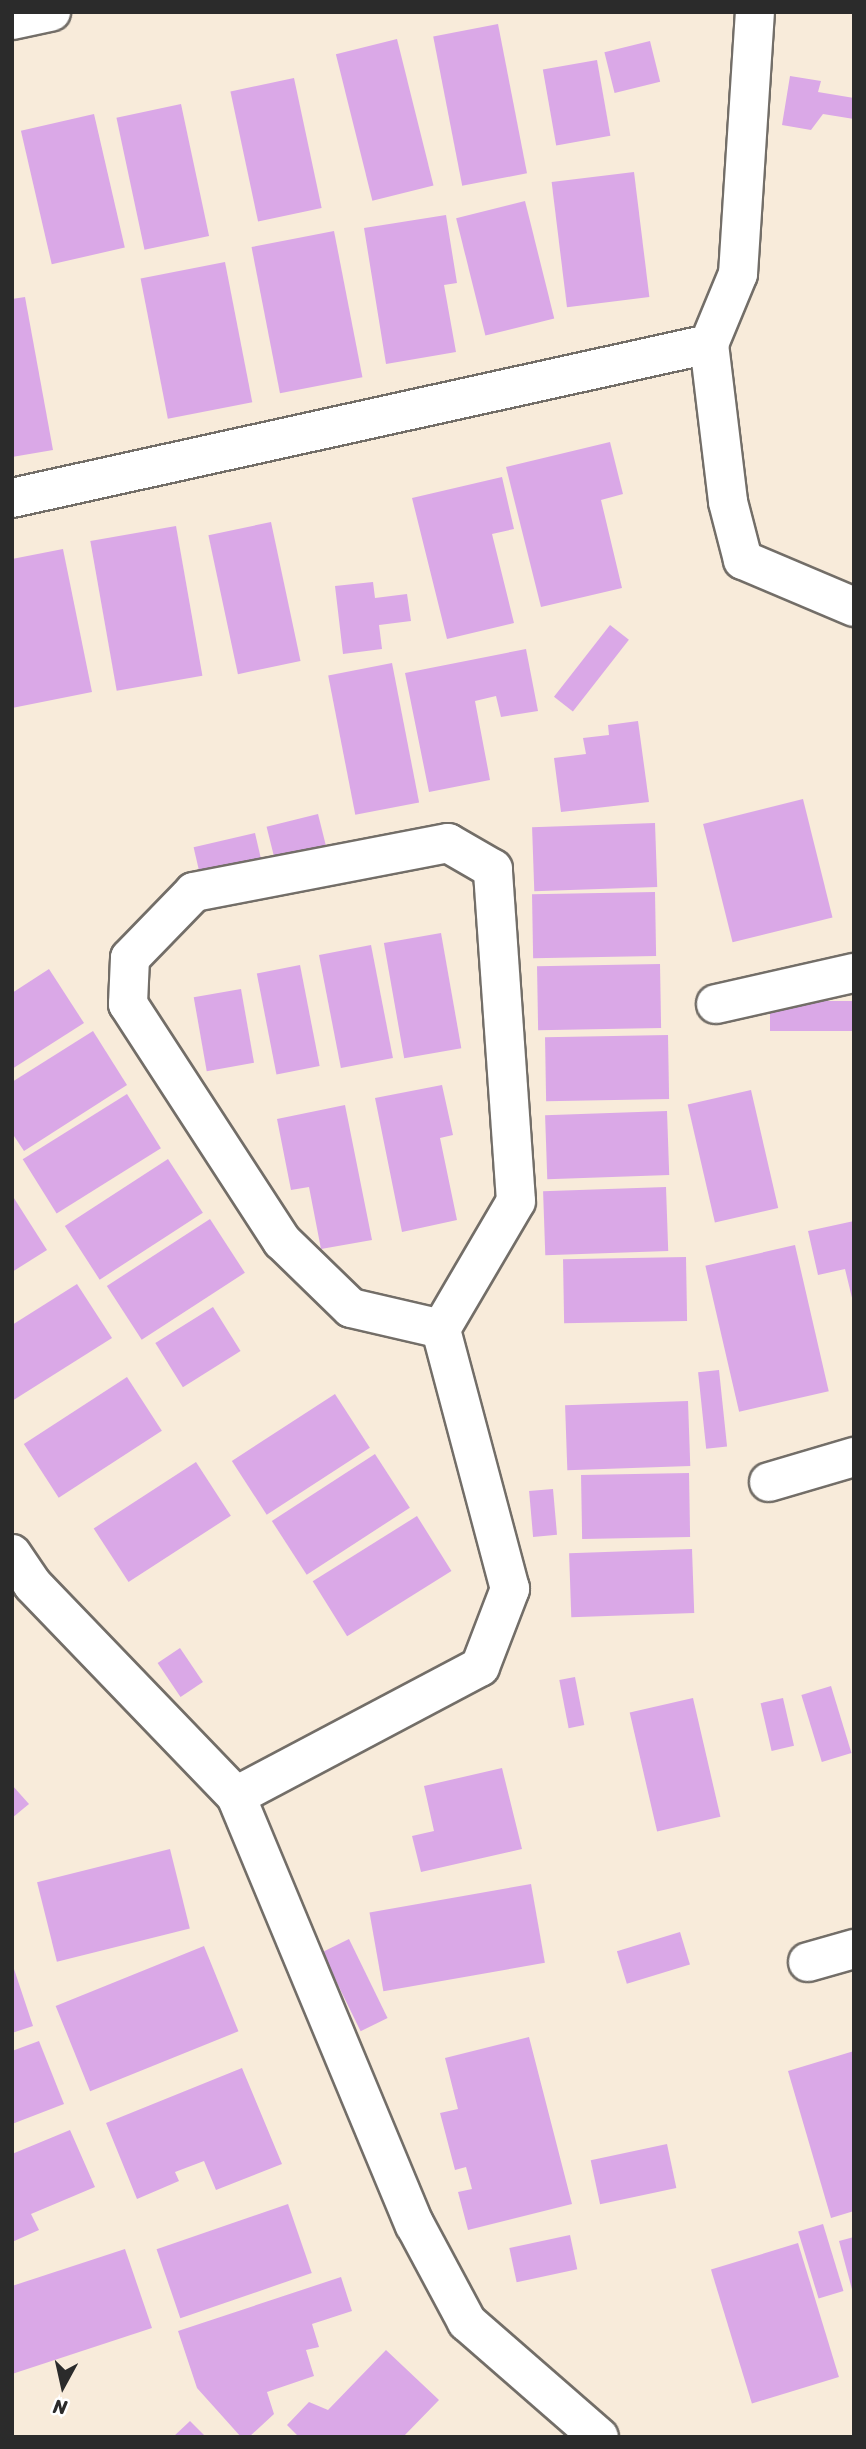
<!DOCTYPE html>
<html>
<head>
<meta charset="utf-8">
<style>
  body { margin:0 }
  #map { position:relative; width:866px; height:2449px; overflow:hidden; background:#f8ebda; font-family:Sriracha,sans-serif }
  div>[style] { position:absolute }
  [style*='--x'] { left:calc(var(--x)*1px); top:calc(var(--y)*1px); width:calc(var(--w)*1px); rotate:calc(var(--a)*1deg) }
  .building>* { inset:0; background:#daa8e7; transform-origin:0 0 }
  .roads { filter:drop-shadow(2px 0 #736e68) drop-shadow(-2px 0 #736e68) drop-shadow(0 2px #736e68) drop-shadow(0 -2px #736e68) }
  .street>* { height:38px; margin:-19px; padding:0 19px; transform-origin:19px; border-radius:19px; background:#fff }
  span { translate:-50% -50%; white-space:nowrap; text-align:center; line-height:1.15; -webkit-text-stroke:7px #fff; paint-order:stroke }
  .frame { position:absolute; inset:0; border:14px solid #2b2b2b; pointer-events:none }
  .north { position:absolute; left:28px; top:2351px; width:70px; height:70px; -webkit-text-stroke:5px #fff; paint-order:stroke; rotate:188deg; font-size:19px; font-weight:700; line-height:28px; text-align:center; color:#2b2b2b }
  .north::after { content:''; display:block; margin:auto; width:24px; height:32px; background:#2b2b2b; clip-path:polygon(50% 0,100% 100%,50% 72%,0 100%) }
</style>
</head>
<body>
<div id="map">
  <div class="building">
    <div style="left:498px;top:24px;width:152px;height:66px;rotate:79deg"></div>
    <div style="left:397px;top:39px;width:151px;height:63px;rotate:76deg"></div>
    <div style="left:650px;top:41px;width:42px;height:47px;rotate:76deg"></div>
    <div style="left:597px;top:60px;width:77px;height:55px;rotate:80deg"></div>
    <div style="clip-path:polygon(790px 76px,821px 81px,818px 92px,854px 98px,854px 119px,823px 114px,811px 130px,782px 125px)"></div>
    <div style="left:294px;top:78px;width:133px;height:65px;rotate:78deg"></div>
    <div style="left:181px;top:104px;width:135px;height:66px;rotate:78deg"></div>
    <div style="left:94px;top:114px;width:137px;height:75px;rotate:77deg"></div>
    <div style="left:634px;top:172px;width:126px;height:83px;rotate:83deg"></div>
    <div style="left:525px;top:201px;width:121px;height:71px;rotate:76deg"></div>
    <div style="clip-path:polygon(446px 215px,457px 283px,444px 285px,456px 352px,386px 364px,364px 228px)"></div>
    <div style="left:334px;top:231px;width:149px;height:84px;rotate:79deg"></div>
    <div style="left:225px;top:262px;width:143px;height:86px;rotate:79deg"></div>
    <div style="clip-path:polygon(25px 297px,53px 450px,12px 457px,12px 299px)"></div>
    <div style="clip-path:polygon(610px 442px,623px 494px,601px 500px,622px 588px,541px 607px,506px 467px)"></div>
    <div style="clip-path:polygon(502px 477px,514px 529px,492px 534px,514px 623px,447px 639px,412px 498px)"></div>
    <div style="left:271px;top:522px;width:142px;height:64px;rotate:78deg"></div>
    <div style="left:176px;top:526px;width:152px;height:87px;rotate:80deg"></div>
    <div style="clip-path:polygon(63px 549px,92px 692px,12px 708px,12px 559px)"></div>
    <div style="clip-path:polygon(373px 582px,375px 598px,407px 594px,411px 621px,379px 625px,382px 649px,343px 654px,335px 586px)"></div>
    <div style="left:610px;top:625px;width:24px;height:91px;rotate:38deg"></div>
    <div style="clip-path:polygon(526px 649px,538px 711px,501px 717px,496px 696px,475px 701px,490px 780px,429px 792px,405px 673px)"></div>
    <div style="left:392px;top:663px;width:142px;height:65px;rotate:79deg"></div>
    <div style="clip-path:polygon(638px 721px,649px 802px,561px 812px,554px 758px,586px 754px,583px 738px,609px 735px,608px 725px)"></div>
    <div style="left:803px;top:799px;width:122px;height:103px;rotate:76deg"></div>
    <div style="left:318px;top:814px;width:33px;height:53px;rotate:76deg"></div>
    <div style="left:655px;top:823px;width:64px;height:123px;rotate:88deg"></div>
    <div style="left:255px;top:833px;width:28px;height:63px;rotate:77deg"></div>
    <div style="left:655px;top:892px;width:64px;height:123px;rotate:89deg"></div>
    <div style="left:441px;top:933px;width:117px;height:58px;rotate:80deg"></div>
    <div style="left:371px;top:945px;width:115px;height:53px;rotate:79deg"></div>
    <div style="left:660px;top:964px;width:64px;height:123px;rotate:89deg"></div>
    <div style="left:300px;top:965px;width:103px;height:44px;rotate:79deg"></div>
    <div style="clip-path:polygon(49px 969px,84px 1023px,12px 1069px,12px 993px)"></div>
    <div style="left:241px;top:989px;width:75px;height:48px;rotate:80deg"></div>
    <div style="left:854px;top:1001px;width:30px;height:84px;rotate:90deg"></div>
    <div style="clip-path:polygon(93px 1031px,127px 1085px,24px 1151px,12px 1133px,12px 1082px)"></div>
    <div style="left:668px;top:1035px;width:64px;height:123px;rotate:89deg"></div>
    <div style="clip-path:polygon(442px 1085px,453px 1135px,440px 1138px,457px 1220px,402px 1232px,375px 1098px)"></div>
    <div style="left:751px;top:1090px;width:121px;height:65px;rotate:77deg"></div>
    <div style="left:127px;top:1094px;width:64px;height:123px;rotate:58deg"></div>
    <div style="clip-path:polygon(345px 1105px,372px 1240px,321px 1249px,309px 1187px,291px 1190px,277px 1119px)"></div>
    <div style="left:667px;top:1111px;width:64px;height:122px;rotate:88deg"></div>
    <div style="left:168px;top:1159px;width:64px;height:123px;rotate:57deg"></div>
    <div style="left:666px;top:1187px;width:64px;height:123px;rotate:88deg"></div>
    <div style="clip-path:polygon(12px 1195px,47px 1250px,12px 1272px)"></div>
    <div style="left:210px;top:1219px;width:64px;height:123px;rotate:57deg"></div>
    <div style="clip-path:polygon(854px 1221px,854px 1302px,853px 1302px,845px 1269px,818px 1275px,808px 1231px)"></div>
    <div style="left:795px;top:1245px;width:150px;height:92px;rotate:77deg"></div>
    <div style="left:686px;top:1257px;width:64px;height:123px;rotate:89deg"></div>
    <div style="clip-path:polygon(77px 1284px,112px 1338px,12px 1401px,12px 1325px)"></div>
    <div style="left:213px;top:1307px;width:52px;height:68px;rotate:58deg"></div>
    <div style="left:719px;top:1370px;width:77px;height:21px;rotate:84deg"></div>
    <div style="left:127px;top:1377px;width:64px;height:123px;rotate:57deg"></div>
    <div style="left:335px;top:1394px;width:64px;height:123px;rotate:57deg"></div>
    <div style="left:688px;top:1401px;width:65px;height:123px;rotate:88deg"></div>
    <div style="left:375px;top:1454px;width:64px;height:123px;rotate:57deg"></div>
    <div style="left:196px;top:1462px;width:64px;height:122px;rotate:57deg"></div>
    <div style="left:689px;top:1473px;width:64px;height:108px;rotate:89deg"></div>
    <div style="left:553px;top:1489px;width:46px;height:24px;rotate:85deg"></div>
    <div style="left:417px;top:1516px;width:65px;height:123px;rotate:58deg"></div>
    <div style="left:692px;top:1549px;width:64px;height:123px;rotate:88deg"></div>
    <div style="left:180px;top:1648px;width:41px;height:27px;rotate:56deg"></div>
    <div style="left:575px;top:1677px;width:49px;height:16px;rotate:79deg"></div>
    <div style="left:831px;top:1686px;width:70px;height:31px;rotate:73deg"></div>
    <div style="left:693px;top:1698px;width:122px;height:65px;rotate:77deg"></div>
    <div style="left:783px;top:1698px;width:49px;height:23px;rotate:77deg"></div>
    <div style="clip-path:polygon(502px 1768px,522px 1849px,421px 1872px,412px 1836px,434px 1831px,424px 1786px)"></div>
    <div style="clip-path:polygon(12px 1785px,29px 1804px,12px 1818px)"></div>
    <div style="left:170px;top:1849px;width:82px;height:137px;rotate:76deg"></div>
    <div style="left:531px;top:1884px;width:80px;height:164px;rotate:80deg"></div>
    <div style="left:680px;top:1932px;width:34px;height:66px;rotate:73deg"></div>
    <div style="left:349px;top:1939px;width:88px;height:30px;rotate:64deg"></div>
    <div style="left:204px;top:1946px;width:92px;height:160px;rotate:68deg"></div>
    <div style="clip-path:polygon(13px 1966px,33px 2026px,12px 2033px,12px 1967px)"></div>
    <div style="clip-path:polygon(529px 2037px,572px 2204px,468px 2230px,458px 2192px,472px 2189px,466px 2167px,455px 2170px,440px 2113px,458px 2109px,445px 2058px)"></div>
    <div style="clip-path:polygon(39px 2041px,64px 2104px,12px 2124px,12px 2051px)"></div>
    <div style="clip-path:polygon(854px 2051px,854px 2211px,831px 2218px,788px 2071px)"></div>
    <div style="clip-path:polygon(242px 2068px,282px 2164px,216px 2190px,204px 2161px,175px 2172px,179px 2181px,137px 2199px,106px 2123px)"></div>
    <div style="clip-path:polygon(70px 2130px,95px 2187px,31px 2214px,39px 2230px,12px 2242px,12px 2154px)"></div>
    <div style="left:667px;top:2144px;width:45px;height:78px;rotate:78deg"></div>
    <div style="left:288px;top:2204px;width:73px;height:139px;rotate:71deg"></div>
    <div style="left:823px;top:2224px;width:70px;height:26px;rotate:73deg"></div>
    <div style="left:570px;top:2235px;width:35px;height:62px;rotate:78deg"></div>
    <div style="clip-path:polygon(854px 2237px,854px 2292px,853px 2293px,839px 2241px)"></div>
    <div style="left:798px;top:2243px;width:140px;height:91px;rotate:73deg"></div>
    <div style="clip-path:polygon(125px 2249px,152px 2328px,12px 2374px,12px 2286px)"></div>
    <div style="clip-path:polygon(341px 2277px,352px 2311px,312px 2324px,319px 2347px,306px 2350px,314px 2376px,267px 2392px,274px 2414px,249px 2437px,241px 2437px,197px 2388px,178px 2331px)"></div>
    <div style="clip-path:polygon(386px 2350px,439px 2400px,403px 2437px,299px 2437px,287px 2425px,309px 2402px,328px 2410px)"></div>
    <div style="clip-path:polygon(190px 2421px,206px 2437px,173px 2437px)"></div>
  </div>
  <div class="roads">
    <div class="street">
      <div style="--x:12;--y:20;--w:40;--a:-12"></div>
      <div style="--x:709;--y:344;--w:159;--a:83.1"></div>
      <div style="--x:728;--y:502;--w:60;--a:75.5"></div>
      <div style="--x:743;--y:560;--w:121;--a:22.9"></div>
      <div style="--x:12;--y:498;--w:714;--a:-12.46"></div>
      <div style="--x:709;--y:344;--w:76;--a:-67.5"></div>
      <div style="--x:738;--y:274;--w:263;--a:-86.3"></div>
      <div style="--x:716;--y:1004;--w:141;--a:-12.7"></div>
      <div style="--x:769;--y:1482;--w:89;--a:-16.4"></div>
      <div style="--x:12;--y:1554;--w:37;--a:56"></div>
      <div style="--x:33;--y:1585;--w:293;--a:46.1"></div>
      <div style="--x:236;--y:1796;--w:465;--a:67.4"></div>
      <div style="--x:415;--y:2225;--w:110;--a:61.8"></div>
      <div style="--x:467;--y:2322;--w:175;--a:41.1"></div>
      <div style="--x:236;--y:1796;--w:276;--a:-27.9"></div>
      <div style="--x:480;--y:1667;--w:84;--a:-69"></div>
      <div style="--x:510;--y:1589;--w:269;--a:-104.9"></div>
      <div style="--x:441;--y:1329;--w:148;--a:-59.6"></div>
      <div style="--x:516;--y:1201;--w:333;--a:-94"></div>
      <div style="--x:493;--y:869;--w:52;--a:-150"></div>
      <div style="--x:448;--y:843;--w:259;--a:169.1"></div>
      <div style="--x:194;--y:892;--w:92;--a:134.1"></div>
      <div style="--x:130;--y:958;--w:46;--a:92.5"></div>
      <div style="--x:128;--y:1004;--w:283;--a:57"></div>
      <div style="--x:282;--y:1241;--w:96;--a:44.2"></div>
      <div style="--x:351;--y:1308;--w:92;--a:13.1"></div>
      <div style="--x:808;--y:1962;--w:48;--a:-15.8"></div>
    </div>
  </div>
  <div class="frame"></div>
  <div class="north">N</div>
</div>
</body>
</html>
